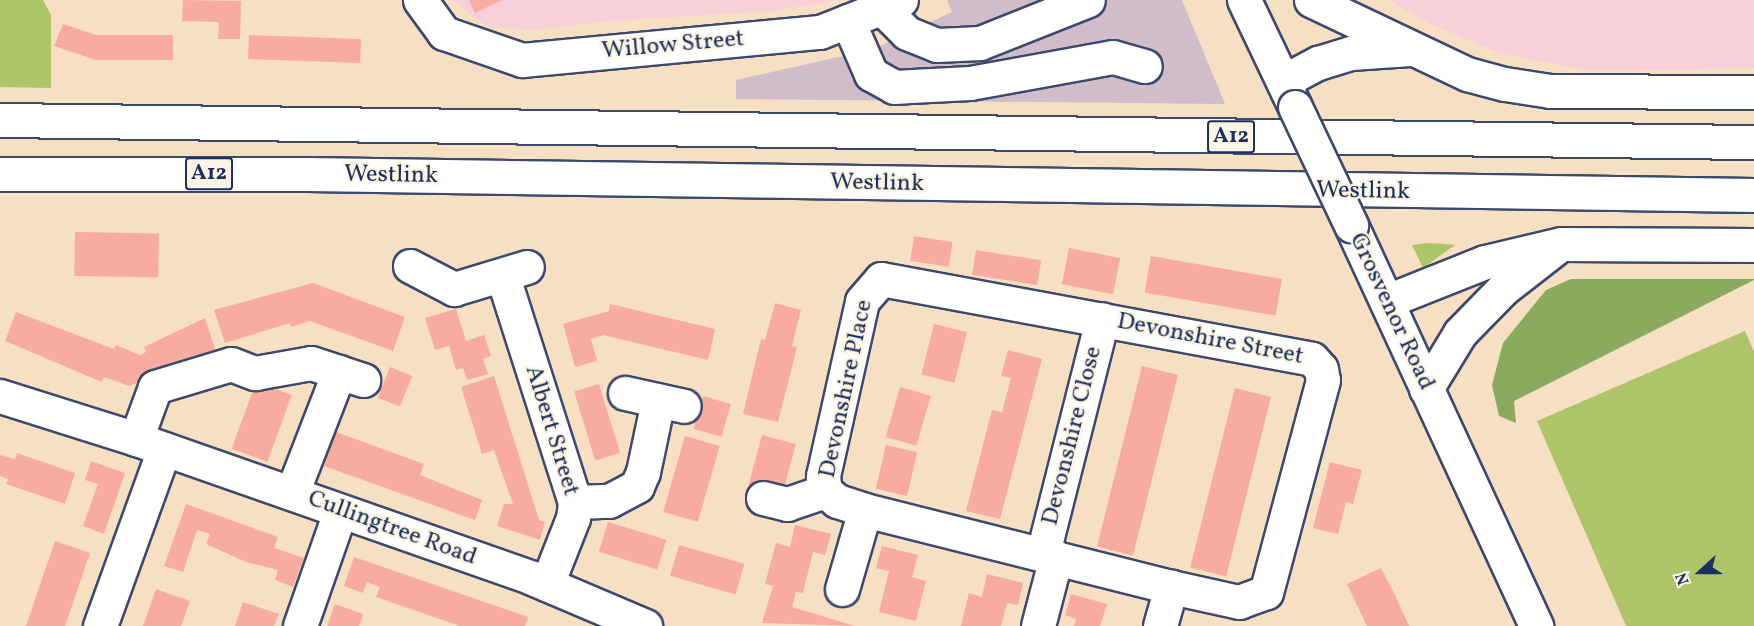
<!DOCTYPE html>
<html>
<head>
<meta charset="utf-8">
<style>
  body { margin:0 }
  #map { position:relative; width:1754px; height:626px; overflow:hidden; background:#f6dfc3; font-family:Vollkorn,serif }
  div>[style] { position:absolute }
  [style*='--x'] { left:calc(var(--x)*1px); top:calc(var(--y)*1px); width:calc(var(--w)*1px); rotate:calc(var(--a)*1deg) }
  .built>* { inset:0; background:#f6cfd8 }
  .industrial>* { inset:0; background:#d1bdca }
  .green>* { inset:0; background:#aec469 }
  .forest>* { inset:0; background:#8aaa5d }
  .building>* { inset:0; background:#f8aba1; transform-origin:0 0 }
  .roads { filter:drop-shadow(2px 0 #3c496d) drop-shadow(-2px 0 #3c496d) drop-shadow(0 2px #3c496d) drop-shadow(0 -2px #3c496d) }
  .minor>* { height:33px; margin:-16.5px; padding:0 16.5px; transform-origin:16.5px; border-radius:16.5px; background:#fff }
  .major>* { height:33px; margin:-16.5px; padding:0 16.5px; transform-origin:16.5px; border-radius:16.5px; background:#fff }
  .highway>* { height:33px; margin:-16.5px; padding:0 16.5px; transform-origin:16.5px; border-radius:16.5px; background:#fff }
  .bridges { filter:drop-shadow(2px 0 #3c496d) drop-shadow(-2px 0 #3c496d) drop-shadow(0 2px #3c496d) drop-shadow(0 -2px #3c496d) }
  .major-bridge>* { height:33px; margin:-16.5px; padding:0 16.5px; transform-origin:16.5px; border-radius:16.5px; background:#fff }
  span { translate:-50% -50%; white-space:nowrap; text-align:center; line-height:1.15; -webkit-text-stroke:5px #fcf5e5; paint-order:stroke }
  .shield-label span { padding:2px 4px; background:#fcf5e5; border:2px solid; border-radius:4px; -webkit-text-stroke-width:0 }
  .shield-label { font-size:22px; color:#1b2f5e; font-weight:700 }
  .street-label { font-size:24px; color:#1b2f5e }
  .north { position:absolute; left:1670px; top:542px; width:60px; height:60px; -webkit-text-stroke:4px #fcf5e5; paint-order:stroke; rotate:249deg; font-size:16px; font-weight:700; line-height:24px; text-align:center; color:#1b2f5e }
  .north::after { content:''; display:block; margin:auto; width:21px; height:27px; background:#1b2f5e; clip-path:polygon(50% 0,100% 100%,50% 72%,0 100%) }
</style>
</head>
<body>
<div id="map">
  <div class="built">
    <div style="clip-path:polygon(453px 0,838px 0,773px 11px,607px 21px,539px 30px,488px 27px)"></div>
    <div style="clip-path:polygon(1389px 0,1754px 0,1754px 68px,1592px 71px,1502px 54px,1428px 23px)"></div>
  </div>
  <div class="industrial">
    <div style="clip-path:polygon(947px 0,1182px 0,1225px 104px,736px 99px,736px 80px,874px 49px,952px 12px)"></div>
  </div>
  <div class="green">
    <div style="clip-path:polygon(0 0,43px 0,51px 15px,51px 88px,0 87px)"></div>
    <div style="clip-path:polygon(1427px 243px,1446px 244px,1455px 245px,1423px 268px,1412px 245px)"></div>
    <div style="clip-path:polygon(1745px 331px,1754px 352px,1754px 626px,1626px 626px,1537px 421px)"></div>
  </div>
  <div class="forest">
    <div style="clip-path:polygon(1571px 279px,1754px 279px,1754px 280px,1514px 401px,1516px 423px,1499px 416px,1492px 385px,1503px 343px,1546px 290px)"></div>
  </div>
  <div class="building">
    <div style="clip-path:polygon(183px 0,241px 1px,240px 39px,218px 39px,219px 22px,182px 21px)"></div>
    <div style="clip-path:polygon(469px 0,502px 0,475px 13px)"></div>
    <div style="clip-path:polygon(63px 24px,96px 35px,173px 35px,173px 60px,96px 60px,54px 46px)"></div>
    <div style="left:249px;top:35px;width:112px;height:24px;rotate:2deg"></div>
    <div style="left:75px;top:232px;width:84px;height:44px;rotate:1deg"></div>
    <div style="left:914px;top:236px;width:39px;height:25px;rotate:9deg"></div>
    <div style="left:1069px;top:248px;width:52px;height:37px;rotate:11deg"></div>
    <div style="left:976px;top:250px;width:66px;height:25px;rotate:9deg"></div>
    <div style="left:1151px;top:256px;width:133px;height:37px;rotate:10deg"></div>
    <div style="clip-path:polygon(313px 283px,405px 317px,393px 351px,310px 321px,291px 327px,290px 323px,225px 343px,214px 310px)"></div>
    <div style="clip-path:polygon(775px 303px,801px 310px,792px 346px,797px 347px,778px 422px,743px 414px,761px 339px,765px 340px)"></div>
    <div style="clip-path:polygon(610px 304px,715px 329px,708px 360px,603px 335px,591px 339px,597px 361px,575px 367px,563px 324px,609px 311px)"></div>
    <div style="clip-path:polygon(456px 309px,466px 341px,484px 335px,491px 356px,483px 359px,488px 374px,467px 380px,463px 368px,456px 370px,449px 346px,435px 350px,425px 318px)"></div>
    <div style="clip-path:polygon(16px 312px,114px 349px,116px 345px,140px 355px,146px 352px,144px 347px,205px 318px,216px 352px,129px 386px,104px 377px,102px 382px,5px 341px)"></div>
    <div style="left:934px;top:324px;width:34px;height:52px;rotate:14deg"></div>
    <div style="clip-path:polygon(1008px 350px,1042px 359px,1000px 519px,966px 511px,992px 410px,1002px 412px,1011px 378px,1001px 376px)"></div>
    <div style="left:1142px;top:366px;width:37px;height:186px;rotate:14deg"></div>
    <div style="left:390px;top:367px;width:24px;height:33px;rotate:22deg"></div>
    <div style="clip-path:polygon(494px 376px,539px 520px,545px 522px,540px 540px,497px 526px,504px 504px,513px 504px,494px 450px,482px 454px,461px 387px)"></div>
    <div style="left:256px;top:382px;width:38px;height:71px;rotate:20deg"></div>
    <div style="left:599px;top:384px;width:72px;height:26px;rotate:73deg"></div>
    <div style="left:900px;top:387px;width:32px;height:52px;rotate:16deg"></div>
    <div style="left:1235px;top:388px;width:37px;height:185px;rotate:14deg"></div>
    <div style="left:703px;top:396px;width:29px;height:34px;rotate:16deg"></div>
    <div style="clip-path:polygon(336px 432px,424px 464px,420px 475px,482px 500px,475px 520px,324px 466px)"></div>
    <div style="left:762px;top:435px;width:35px;height:52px;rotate:15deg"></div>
    <div style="left:685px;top:436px;width:36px;height:79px;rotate:16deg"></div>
    <div style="left:886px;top:445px;width:32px;height:45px;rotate:13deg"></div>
    <div style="clip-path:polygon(17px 453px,75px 473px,65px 504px,6px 484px,8px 479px,0 476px,0 455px,15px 459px)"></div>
    <div style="clip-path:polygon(91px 461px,125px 473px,104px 534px,83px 526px,98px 484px,85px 480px)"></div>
    <div style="clip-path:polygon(1330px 462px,1362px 470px,1353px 504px,1346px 502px,1338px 534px,1313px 528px)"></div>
    <div style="clip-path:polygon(186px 504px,278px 537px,274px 548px,304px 558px,293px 587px,275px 580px,278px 570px,246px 562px,206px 544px,210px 534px,197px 530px,183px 572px,164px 566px)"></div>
    <div style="left:608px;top:522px;width:61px;height:31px;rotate:17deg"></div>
    <div style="clip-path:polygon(795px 525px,831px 534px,825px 555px,813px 552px,803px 593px,796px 592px,792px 607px,855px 626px,762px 623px,773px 586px,765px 584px,776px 543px,790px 547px)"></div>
    <div style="clip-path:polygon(55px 541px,90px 553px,65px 626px,26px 626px)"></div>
    <div style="left:679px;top:545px;width:68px;height:32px;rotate:16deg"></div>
    <div style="clip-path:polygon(882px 546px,918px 555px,912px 577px,926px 581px,916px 621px,879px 612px,889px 571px,876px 568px)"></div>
    <div style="clip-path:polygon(354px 557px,528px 617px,525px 626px,460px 626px,376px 597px,380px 587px,367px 582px,363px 593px,344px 586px)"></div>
    <div style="clip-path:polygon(1381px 568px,1395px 595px,1409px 626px,1367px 626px,1347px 584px)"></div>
    <div style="clip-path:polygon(987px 574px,1023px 583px,1018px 605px,1007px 603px,1001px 626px,961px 626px,969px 593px,982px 597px)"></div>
    <div style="clip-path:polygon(156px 589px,190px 601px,181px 626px,143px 626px)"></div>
    <div style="clip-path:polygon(1071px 594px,1107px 604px,1100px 626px,1074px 626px,1076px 619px,1065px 615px)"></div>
    <div style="clip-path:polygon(243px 602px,279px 614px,274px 626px,235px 626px)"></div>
    <div style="clip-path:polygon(335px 604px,363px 614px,359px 626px,327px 626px)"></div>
  </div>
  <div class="roads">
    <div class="minor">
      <div style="--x:420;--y:0;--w:41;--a:54"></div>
      <div style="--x:444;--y:33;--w:83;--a:19.1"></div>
      <div style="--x:522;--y:60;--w:299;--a:-5.4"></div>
      <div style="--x:820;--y:32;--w:87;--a:-21.6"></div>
      <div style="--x:882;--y:8;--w:35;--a:45"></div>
      <div style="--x:907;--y:33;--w:32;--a:22"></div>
      <div style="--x:937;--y:45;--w:43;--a:-2.7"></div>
      <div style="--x:980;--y:43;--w:116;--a:-21.7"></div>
      <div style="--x:848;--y:21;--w:58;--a:66.5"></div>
      <div style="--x:871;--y:74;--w:26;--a:29"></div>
      <div style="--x:894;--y:87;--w:76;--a:-3"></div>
      <div style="--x:970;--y:83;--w:145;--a:-10.3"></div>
      <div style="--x:1113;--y:57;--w:33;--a:16"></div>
      <div style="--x:410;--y:266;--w:50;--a:27.6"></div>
      <div style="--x:454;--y:289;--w:76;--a:-16.8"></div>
      <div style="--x:503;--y:277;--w:236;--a:72.3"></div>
      <div style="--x:575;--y:502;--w:16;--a:97"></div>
      <div style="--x:573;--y:518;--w:71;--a:111.5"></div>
      <div style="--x:881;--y:279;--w:438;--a:10.5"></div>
      <div style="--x:1312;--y:359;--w:13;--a:48"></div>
      <div style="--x:1321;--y:369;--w:11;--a:80"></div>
      <div style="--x:1323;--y:380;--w:220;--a:105"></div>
      <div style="--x:1266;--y:592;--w:29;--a:160"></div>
      <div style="--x:1239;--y:602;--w:70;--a:-167.6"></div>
      <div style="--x:1171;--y:587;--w:316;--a:-165.9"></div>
      <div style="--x:865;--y:510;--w:29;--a:-162"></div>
      <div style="--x:837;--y:501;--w:16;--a:-140"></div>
      <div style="--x:825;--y:491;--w:15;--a:-98"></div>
      <div style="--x:823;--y:476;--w:179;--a:-77.4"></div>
      <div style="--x:862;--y:301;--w:29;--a:-49"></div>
      <div style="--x:625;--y:393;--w:60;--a:12.4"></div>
      <div style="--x:0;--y:396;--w:143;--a:17.5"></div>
      <div style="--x:136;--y:439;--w:420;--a:19.3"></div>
      <div style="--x:532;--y:578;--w:123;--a:23"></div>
      <div style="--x:136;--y:439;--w:55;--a:-69.9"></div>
      <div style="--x:155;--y:387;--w:79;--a:-16.8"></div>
      <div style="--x:231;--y:364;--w:26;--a:21"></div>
      <div style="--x:255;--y:373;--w:57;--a:-10.1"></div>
      <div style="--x:311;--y:363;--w:55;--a:18.1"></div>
      <div style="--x:292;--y:493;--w:130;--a:-68.8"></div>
      <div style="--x:763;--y:498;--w:25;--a:14"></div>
      <div style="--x:787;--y:504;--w:40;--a:-18.9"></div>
      <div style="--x:575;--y:502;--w:34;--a:-2"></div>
      <div style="--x:609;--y:501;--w:32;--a:-28"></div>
      <div style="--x:637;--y:486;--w:15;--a:-67"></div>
      <div style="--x:643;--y:472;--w:73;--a:-78.1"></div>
      <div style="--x:1043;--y:553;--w:241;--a:-75.8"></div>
      <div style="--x:842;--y:589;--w:82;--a:-73.8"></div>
      <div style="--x:100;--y:626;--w:188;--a:-70.1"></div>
      <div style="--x:300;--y:626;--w:121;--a:-70.7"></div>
      <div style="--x:1038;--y:626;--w:71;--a:-75.4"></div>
      <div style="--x:1160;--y:626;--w:41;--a:-74.2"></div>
    </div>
    <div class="major">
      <div style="--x:1244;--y:0;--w:119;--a:64.5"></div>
      <div style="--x:1351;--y:225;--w:442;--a:65.2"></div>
    </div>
    <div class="highway">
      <div style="--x:1311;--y:0;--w:173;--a:25.4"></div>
      <div style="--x:1467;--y:74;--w:39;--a:15"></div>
      <div style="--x:1505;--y:84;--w:46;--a:8.8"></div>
      <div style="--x:1550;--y:91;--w:204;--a:0.3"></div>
      <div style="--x:1287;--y:90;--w:6;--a:-99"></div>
      <div style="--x:1286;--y:84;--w:13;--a:-45"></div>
      <div style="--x:1295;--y:75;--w:26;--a:-28"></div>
      <div style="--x:1318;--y:63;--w:34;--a:-17"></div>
      <div style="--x:1351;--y:53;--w:59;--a:-3.9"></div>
      <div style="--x:0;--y:120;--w:1754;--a:0.72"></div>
      <div style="--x:0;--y:174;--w:308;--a:0"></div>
      <div style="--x:308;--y:174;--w:1446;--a:0.83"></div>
      <div style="--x:1387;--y:301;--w:105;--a:-21.7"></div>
      <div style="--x:1485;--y:262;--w:78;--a:-13.3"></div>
      <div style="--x:1561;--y:244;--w:193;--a:0.3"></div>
      <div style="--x:1426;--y:389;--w:66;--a:-58.7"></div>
      <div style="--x:1460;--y:333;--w:62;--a:-45.7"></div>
      <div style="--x:1503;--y:289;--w:68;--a:-37.9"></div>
    </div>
  </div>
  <div class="bridges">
    <div class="major-bridge">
      <div style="--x:1295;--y:107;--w:131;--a:64.6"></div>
    </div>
  </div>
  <div class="shield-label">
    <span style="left:1231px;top:137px">A12</span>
    <span style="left:209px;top:174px">A12</span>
  </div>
  <div class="street-label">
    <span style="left:673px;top:46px;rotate:-5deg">Willow Street</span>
    <span style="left:391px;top:176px;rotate:1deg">Westlink</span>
    <span style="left:877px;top:184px;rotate:1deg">Westlink</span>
    <span style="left:1363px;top:192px;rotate:1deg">Westlink</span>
    <span style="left:1391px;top:312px;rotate:65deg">Grosvenor Road</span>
    <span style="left:1210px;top:340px;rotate:11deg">Devonshire Street</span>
    <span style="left:847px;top:389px;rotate:-78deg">Devonshire Place</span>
    <span style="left:551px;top:431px;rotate:73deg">Albert Street</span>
    <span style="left:1073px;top:436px;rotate:-76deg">Devonshire Close</span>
    <span style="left:392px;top:529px;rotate:20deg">Cullingtree Road</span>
  </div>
  <div class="north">N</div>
</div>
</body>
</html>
